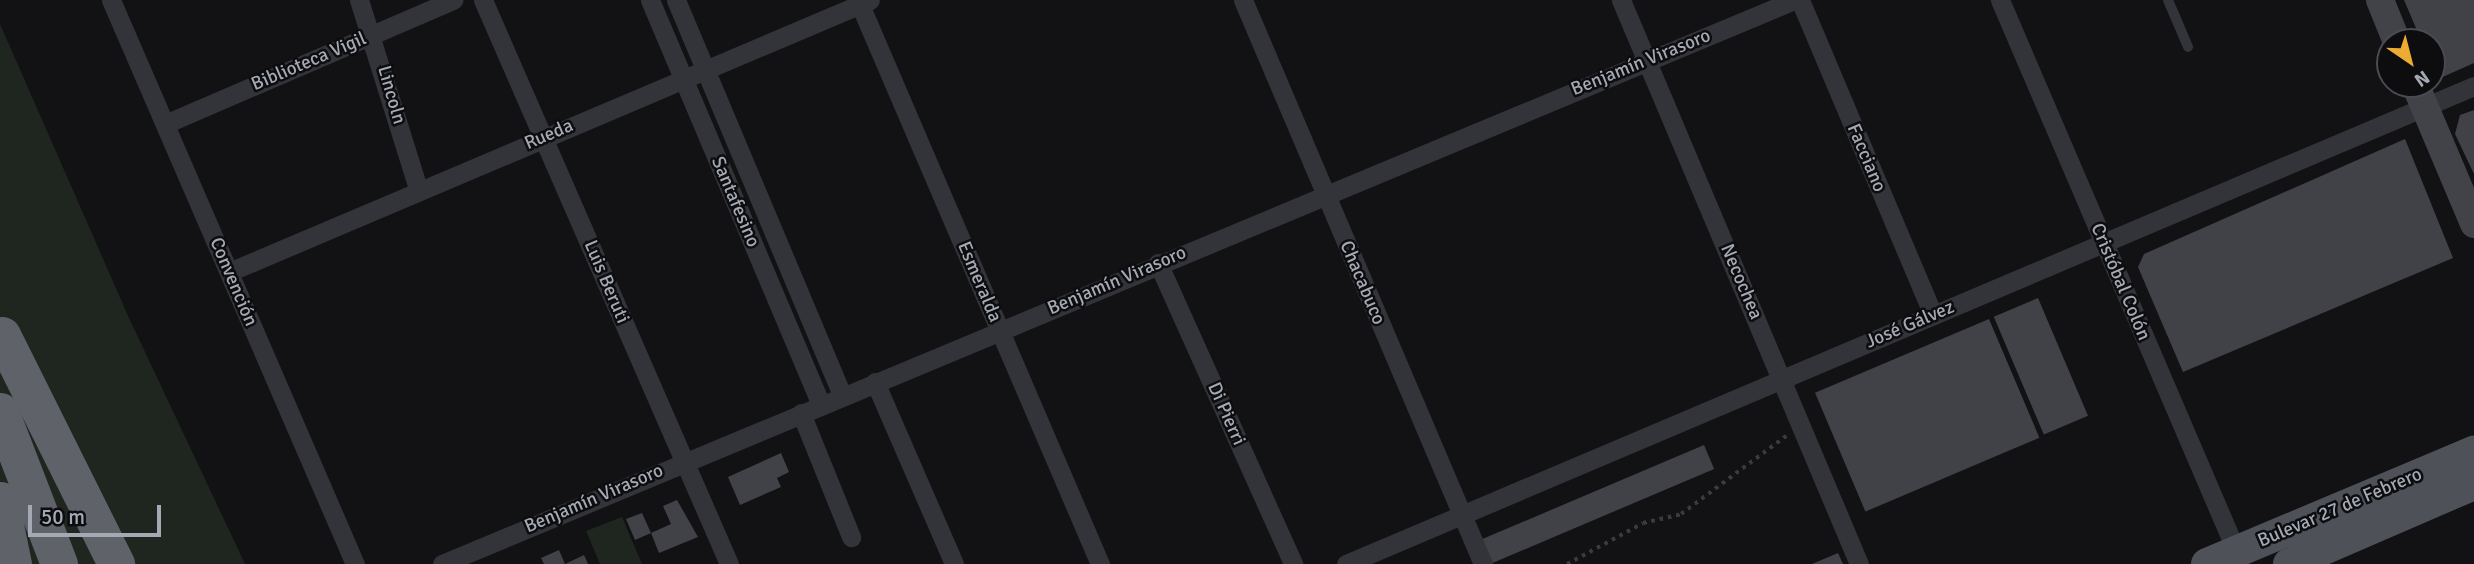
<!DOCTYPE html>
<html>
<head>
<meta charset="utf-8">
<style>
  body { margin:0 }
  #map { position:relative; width:2474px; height:564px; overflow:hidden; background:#121214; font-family:Signika,sans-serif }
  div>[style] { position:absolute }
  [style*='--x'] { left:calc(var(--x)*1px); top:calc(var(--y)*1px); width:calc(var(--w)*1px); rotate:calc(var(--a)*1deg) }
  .green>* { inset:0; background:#1f261f }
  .building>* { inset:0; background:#414247; transform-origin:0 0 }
  .path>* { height:3.5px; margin-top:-1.75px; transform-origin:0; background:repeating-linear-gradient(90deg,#393b40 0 3.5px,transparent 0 8.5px) }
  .lane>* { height:10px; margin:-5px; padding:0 5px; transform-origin:5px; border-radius:5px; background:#333439 }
  .street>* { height:19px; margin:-9.5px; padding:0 9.5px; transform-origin:9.5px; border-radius:9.5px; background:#333439 }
  .secondary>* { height:28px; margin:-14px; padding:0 14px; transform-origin:14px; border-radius:14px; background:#414349 }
  .primary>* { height:32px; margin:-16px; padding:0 16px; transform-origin:16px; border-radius:16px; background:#4f5158 }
  .highway>* { height:37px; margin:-18.5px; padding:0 18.5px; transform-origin:18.5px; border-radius:18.5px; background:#5f6269 }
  span { translate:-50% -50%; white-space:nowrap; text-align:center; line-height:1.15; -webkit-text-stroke:5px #0d0d0f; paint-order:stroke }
  .street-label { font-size:19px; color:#a4a9b4 }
  .north { position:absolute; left:2376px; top:28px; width:70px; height:70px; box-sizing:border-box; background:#0d0d0f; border:2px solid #494b51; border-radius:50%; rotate:145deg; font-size:19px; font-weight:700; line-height:28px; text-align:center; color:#a4a9b4 }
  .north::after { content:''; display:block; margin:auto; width:24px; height:32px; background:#ecab32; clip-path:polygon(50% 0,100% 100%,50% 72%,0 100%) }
  .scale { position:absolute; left:28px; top:505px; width:133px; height:32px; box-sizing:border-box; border:4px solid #a4a9b4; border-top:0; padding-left:9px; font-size:21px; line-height:24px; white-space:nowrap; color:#a4a9b4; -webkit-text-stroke:5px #0d0d0f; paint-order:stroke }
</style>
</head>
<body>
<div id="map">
  <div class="green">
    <div style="clip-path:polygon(0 24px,129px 318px,245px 564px,0 564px)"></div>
    <div style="clip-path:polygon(622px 517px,642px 564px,600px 564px,586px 531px)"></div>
  </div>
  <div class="building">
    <div style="clip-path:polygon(2404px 0,2474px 0,2474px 63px,2438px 79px,2432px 42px,2422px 42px)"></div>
    <div style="clip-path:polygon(2474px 110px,2474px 174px,2455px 134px,2460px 115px)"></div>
    <div style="clip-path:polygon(2405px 139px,2453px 258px,2183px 372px,2138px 267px,2144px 254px)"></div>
    <div style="left:2038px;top:298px;width:128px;height:48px;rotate:67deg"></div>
    <div style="left:1989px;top:319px;width:129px;height:189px;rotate:67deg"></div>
    <div style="left:1704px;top:445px;width:26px;height:242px;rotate:67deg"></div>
    <div style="clip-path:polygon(781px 453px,789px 472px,777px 478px,781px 487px,740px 505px,728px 477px)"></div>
    <div style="clip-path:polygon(677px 500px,698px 537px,659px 553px,651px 533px,635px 540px,626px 519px,642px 513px,651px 533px,671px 524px,663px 506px)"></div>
    <div style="clip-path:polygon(559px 550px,565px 564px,584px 555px,588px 564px,544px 564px,541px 558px)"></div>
    <div style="clip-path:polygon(1838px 553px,1843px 564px,1812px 564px)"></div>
  </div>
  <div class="path">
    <div style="--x:1567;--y:564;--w:86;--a:-28.3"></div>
    <div style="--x:1643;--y:523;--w:39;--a:-13"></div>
    <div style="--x:1681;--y:514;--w:131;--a:-36.6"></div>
  </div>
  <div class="lane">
    <div style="--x:2168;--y:0;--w:51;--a:66.9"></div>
  </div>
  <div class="street">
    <div style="--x:111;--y:0;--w:615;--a:66.61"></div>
    <div style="--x:359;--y:0;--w:200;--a:72.6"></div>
    <div style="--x:483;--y:0;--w:615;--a:66.43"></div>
    <div style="--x:650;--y:0;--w:439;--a:67.1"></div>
    <div style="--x:676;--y:0;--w:428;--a:67.2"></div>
    <div style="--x:858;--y:0;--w:614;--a:66.78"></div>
    <div style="--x:1243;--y:0;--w:613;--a:66.95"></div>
    <div style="--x:1621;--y:0;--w:612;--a:67.12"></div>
    <div style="--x:1800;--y:0;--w:342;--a:67.1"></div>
    <div style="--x:2000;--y:0;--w:609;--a:66.8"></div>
    <div style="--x:165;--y:124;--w:314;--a:-23.3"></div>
    <div style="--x:1158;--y:263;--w:330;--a:65.8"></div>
    <div style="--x:229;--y:272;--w:696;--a:-22.99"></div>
    <div style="--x:875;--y:382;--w:198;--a:66.5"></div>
    <div style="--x:801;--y:413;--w:134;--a:68"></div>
    <div style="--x:442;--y:564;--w:1465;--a:-22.64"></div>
    <div style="--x:1346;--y:564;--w:1225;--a:-22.97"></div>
  </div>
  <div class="secondary">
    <div style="--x:2380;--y:0;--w:45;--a:68"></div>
    <div style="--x:2415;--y:84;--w:152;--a:67.1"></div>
  </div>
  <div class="primary">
    <div style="--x:2207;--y:564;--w:290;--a:-22.8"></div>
    <div style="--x:2289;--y:564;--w:202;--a:-23.4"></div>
  </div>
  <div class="highway">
    <div style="--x:2;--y:335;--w:256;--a:63.5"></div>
    <div style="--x:0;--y:411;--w:164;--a:68.9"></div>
    <div style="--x:0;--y:500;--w:65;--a:78.5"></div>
  </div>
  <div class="street-label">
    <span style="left:309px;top:62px;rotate:-23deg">Biblioteca Vigil</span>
    <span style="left:1641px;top:63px;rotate:-22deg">Benjamín Virasoro</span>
    <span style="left:391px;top:95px;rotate:74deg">Lincoln</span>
    <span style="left:549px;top:135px;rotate:-23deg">Rueda</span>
    <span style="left:1866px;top:158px;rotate:67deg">Facciano</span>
    <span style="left:735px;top:202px;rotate:67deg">Santafesino</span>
    <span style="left:1117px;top:281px;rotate:-23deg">Benjamín Virasoro</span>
    <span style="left:233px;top:282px;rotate:67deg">Convención</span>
    <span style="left:606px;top:282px;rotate:67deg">Luis Beruti</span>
    <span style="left:979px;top:282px;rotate:67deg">Esmeralda</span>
    <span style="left:1741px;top:282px;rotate:67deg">Necochea</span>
    <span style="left:2120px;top:282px;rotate:67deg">Cristóbal Colón</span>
    <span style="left:1362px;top:283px;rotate:67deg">Chacabuco</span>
    <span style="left:1910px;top:325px;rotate:-23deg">José Gálvez</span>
    <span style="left:1226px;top:414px;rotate:66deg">Di Pierri</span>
    <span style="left:594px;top:499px;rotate:-23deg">Benjamín Virasoro</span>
    <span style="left:2340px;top:508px;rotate:-23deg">Bulevar 27 de Febrero</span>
  </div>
  <div class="north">N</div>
  <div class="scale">50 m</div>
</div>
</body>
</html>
